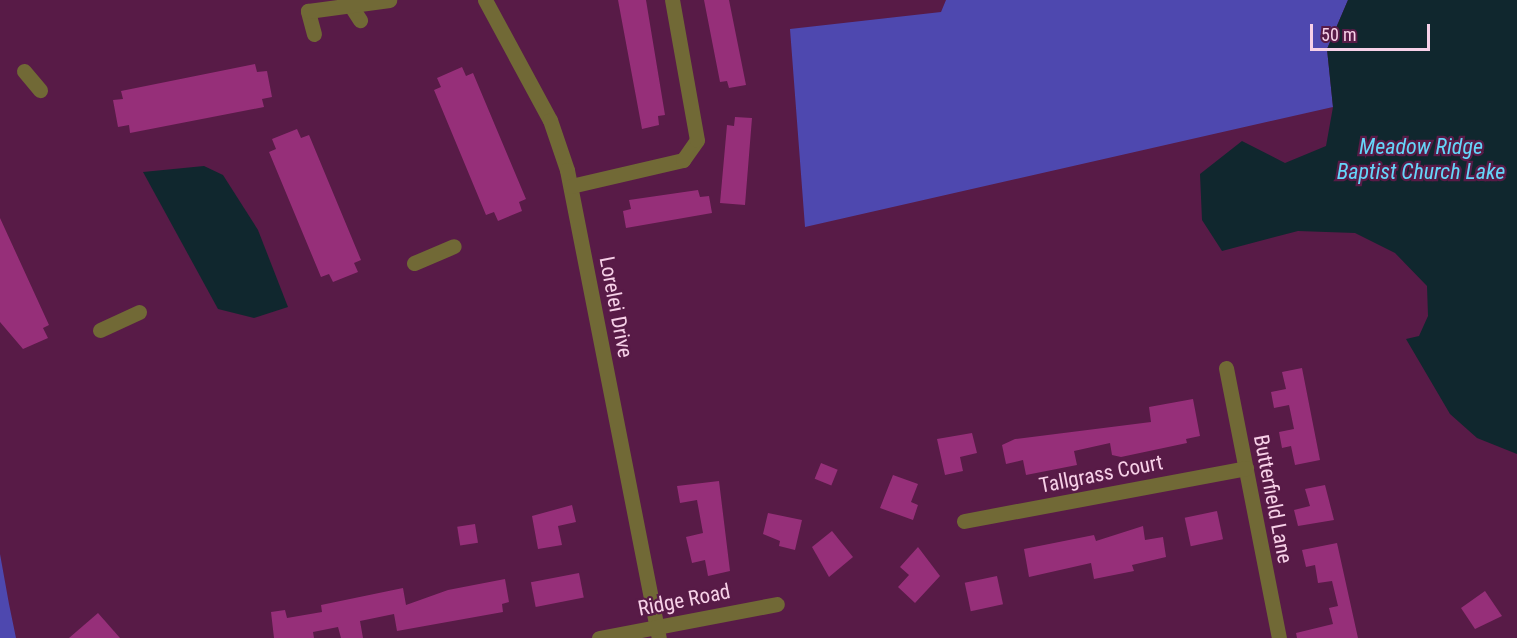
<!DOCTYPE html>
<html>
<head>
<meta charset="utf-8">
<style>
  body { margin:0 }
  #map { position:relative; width:1517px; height:638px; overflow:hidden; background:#581b47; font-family:"Roboto Condensed",sans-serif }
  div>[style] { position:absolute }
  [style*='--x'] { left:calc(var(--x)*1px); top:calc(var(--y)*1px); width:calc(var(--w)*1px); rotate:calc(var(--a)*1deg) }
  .green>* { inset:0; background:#4e48af }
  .water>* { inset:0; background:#10272e }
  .building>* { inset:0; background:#962f79; transform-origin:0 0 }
  .minor>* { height:15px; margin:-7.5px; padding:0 7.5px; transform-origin:7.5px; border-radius:7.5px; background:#716936 }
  span { translate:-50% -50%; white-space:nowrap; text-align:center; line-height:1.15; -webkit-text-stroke:4.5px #581b47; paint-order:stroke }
  .street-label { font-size:21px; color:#f7d1e8 }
  .water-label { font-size:22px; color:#65d6f9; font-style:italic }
  .scale { position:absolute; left:1310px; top:24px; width:120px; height:27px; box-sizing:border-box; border:3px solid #f7d1e8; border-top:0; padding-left:8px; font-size:18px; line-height:21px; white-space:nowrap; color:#f7d1e8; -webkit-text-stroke:4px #581b47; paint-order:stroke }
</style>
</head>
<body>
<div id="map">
  <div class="green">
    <div style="clip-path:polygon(946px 0,1348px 0,1327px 49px,1333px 107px,805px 227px,790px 29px,941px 12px)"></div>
    <div style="clip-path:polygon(0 554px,9px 604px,16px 638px,0 638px)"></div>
  </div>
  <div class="water">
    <div style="clip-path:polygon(1348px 0,1517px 0,1517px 454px,1477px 438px,1450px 414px,1406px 339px,1419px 336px,1428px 316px,1427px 286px,1395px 253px,1355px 233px,1298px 231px,1222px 251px,1202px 220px,1200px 174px,1242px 141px,1285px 163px,1326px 146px,1333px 107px,1327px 49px)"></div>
    <div style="clip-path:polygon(204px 166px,223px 175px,258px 230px,288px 307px,254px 318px,218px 309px,143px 172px)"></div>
  </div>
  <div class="building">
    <div style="clip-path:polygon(618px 0,646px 0,665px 115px,658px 116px,659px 125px,642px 129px)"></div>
    <div style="clip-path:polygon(704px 0,729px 0,746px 85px,729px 88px,727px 81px,720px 82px)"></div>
    <div style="clip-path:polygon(255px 64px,257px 72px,267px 71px,272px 97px,262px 99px,264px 107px,130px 133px,129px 125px,118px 127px,113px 100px,123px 99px,121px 91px)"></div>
    <div style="clip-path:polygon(462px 67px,466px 76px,473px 73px,526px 199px,519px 202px,522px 211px,498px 221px,494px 212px,486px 215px,434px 90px,441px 87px,437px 78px)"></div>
    <div style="clip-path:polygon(735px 117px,752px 118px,745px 205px,720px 203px,727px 125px,734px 126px)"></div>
    <div style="clip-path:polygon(297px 129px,301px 138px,309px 135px,361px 260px,354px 263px,358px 272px,333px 282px,329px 274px,321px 277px,269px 152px,276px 149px,272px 139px)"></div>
    <div style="clip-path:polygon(698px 190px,700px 197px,709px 196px,712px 213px,626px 228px,623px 211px,631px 209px,629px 200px)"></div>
    <div style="clip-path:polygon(0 218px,49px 325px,43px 328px,48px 338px,23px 349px,0 322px)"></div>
    <div style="clip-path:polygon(1302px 368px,1320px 460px,1295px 465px,1291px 446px,1282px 448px,1279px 432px,1294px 429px,1289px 405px,1274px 408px,1271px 392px,1286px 389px,1282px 372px)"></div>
    <div style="clip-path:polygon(1193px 399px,1200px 436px,1186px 439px,1187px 443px,1121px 457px,1112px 455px,1110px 443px,1074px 451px,1077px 465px,1026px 475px,1023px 460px,1006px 464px,1002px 445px,1015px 439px,1151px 422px,1149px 407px)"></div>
    <div style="clip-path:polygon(972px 433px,977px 453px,960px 457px,963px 471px,945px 475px,937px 439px)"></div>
    <div style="left:821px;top:463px;width:18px;height:17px;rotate:22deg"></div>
    <div style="clip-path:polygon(893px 475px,918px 484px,911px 502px,918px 505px,913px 520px,880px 508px)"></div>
    <div style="clip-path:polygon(719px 481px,730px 571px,708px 576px,705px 560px,692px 563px,686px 537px,703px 533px,697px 500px,680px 503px,677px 486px)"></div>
    <div style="clip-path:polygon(1325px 485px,1334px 520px,1298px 526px,1294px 510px,1310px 506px,1305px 489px)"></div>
    <div style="clip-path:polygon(572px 505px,576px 522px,558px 526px,562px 545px,538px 549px,532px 516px)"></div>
    <div style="left:1217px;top:511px;width:29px;height:33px;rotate:78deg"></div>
    <div style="clip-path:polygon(768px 513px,802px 520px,795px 550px,779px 546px,780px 541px,763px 534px)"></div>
    <div style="left:475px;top:524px;width:19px;height:18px;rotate:81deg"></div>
    <div style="clip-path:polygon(1143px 526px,1145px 540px,1163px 537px,1166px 557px,1132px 565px,1134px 571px,1094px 579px,1091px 563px,1029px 577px,1024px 549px,1094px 535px,1096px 541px)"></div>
    <div style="clip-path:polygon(832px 531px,853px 557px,829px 577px,812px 547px)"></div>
    <div style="clip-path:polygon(1337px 543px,1358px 638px,1297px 638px,1296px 633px,1333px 624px,1329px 608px,1338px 606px,1332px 581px,1318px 583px,1315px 565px,1306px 567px,1302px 550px)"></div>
    <div style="clip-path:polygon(918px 547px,940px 576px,915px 603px,898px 587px,909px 575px,900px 567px)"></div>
    <div style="left:579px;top:573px;width:25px;height:49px;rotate:79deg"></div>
    <div style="left:997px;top:576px;width:29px;height:33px;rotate:78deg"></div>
    <div style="clip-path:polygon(505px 579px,509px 602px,502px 604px,503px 612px,397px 631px,394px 614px,360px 621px,363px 638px,341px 638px,338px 627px,313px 632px,314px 638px,274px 638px,271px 612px,285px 610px,287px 618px,322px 612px,321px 605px,403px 588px,406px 605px,448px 590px)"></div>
    <div style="clip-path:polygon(1485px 591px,1502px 616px,1475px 629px,1461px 608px)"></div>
    <div style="clip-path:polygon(98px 613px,120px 638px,69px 638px)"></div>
  </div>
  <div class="minor">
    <div style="--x:347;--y:0;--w:24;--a:57"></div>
    <div style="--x:485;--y:0;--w:136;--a:61.6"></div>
    <div style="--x:550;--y:120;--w:53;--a:71.2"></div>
    <div style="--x:567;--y:170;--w:477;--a:78.9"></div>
    <div style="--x:314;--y:34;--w:24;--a:-105"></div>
    <div style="--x:308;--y:11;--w:82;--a:-7.7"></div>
    <div style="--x:24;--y:71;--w:25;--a:50"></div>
    <div style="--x:571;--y:186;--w:115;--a:-13.1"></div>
    <div style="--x:683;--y:160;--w:24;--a:-55"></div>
    <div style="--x:697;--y:140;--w:142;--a:-100.1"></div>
    <div style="--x:414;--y:263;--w:43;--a:-23"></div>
    <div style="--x:100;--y:330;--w:43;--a:-24.8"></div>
    <div style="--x:1226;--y:368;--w:275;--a:78.9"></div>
    <div style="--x:964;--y:521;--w:287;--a:-10.6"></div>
    <div style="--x:599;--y:638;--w:181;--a:-10.8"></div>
  </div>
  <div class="street-label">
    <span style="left:616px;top:307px;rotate:79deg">Lorelei Drive</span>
    <span style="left:1101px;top:474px;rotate:-11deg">Tallgrass Court</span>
    <span style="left:1273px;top:499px;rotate:79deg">Butterfield Lane</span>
    <span style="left:684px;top:600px;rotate:-11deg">Ridge Road</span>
  </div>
  <div class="water-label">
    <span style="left:1421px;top:159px">Meadow Ridge<br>Baptist Church Lake</span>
  </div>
  <div class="scale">50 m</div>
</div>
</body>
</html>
